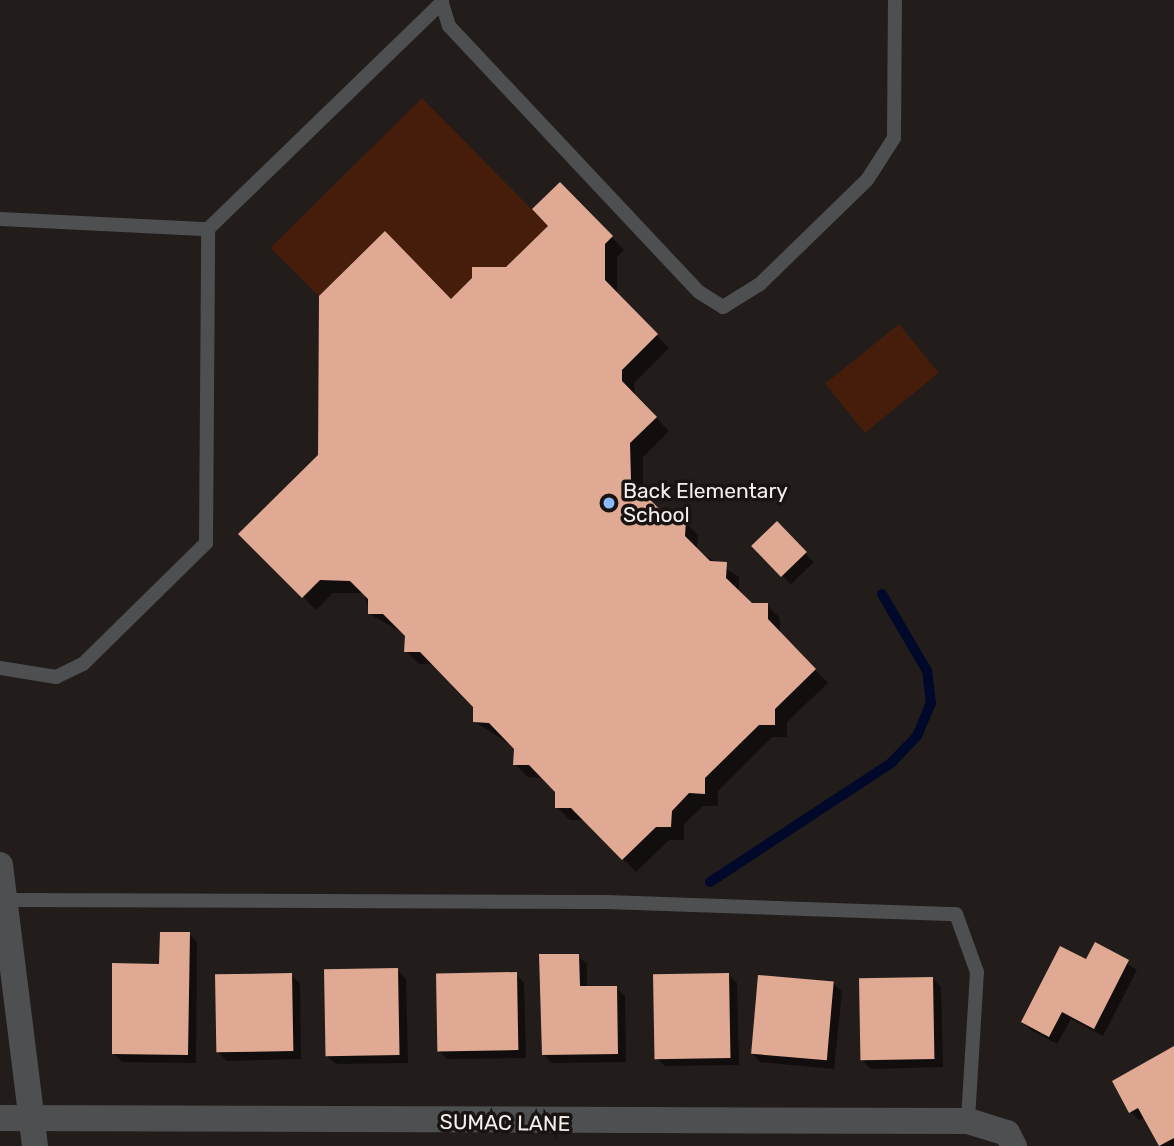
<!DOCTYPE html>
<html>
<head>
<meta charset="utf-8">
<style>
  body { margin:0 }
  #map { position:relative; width:1174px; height:1146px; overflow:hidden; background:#221c1a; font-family:Rubik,sans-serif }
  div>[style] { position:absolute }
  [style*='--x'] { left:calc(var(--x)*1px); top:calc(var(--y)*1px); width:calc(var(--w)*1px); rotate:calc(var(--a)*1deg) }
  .green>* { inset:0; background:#461d0a; transform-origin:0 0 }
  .shadow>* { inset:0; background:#0007; transform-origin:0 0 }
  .stream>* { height:10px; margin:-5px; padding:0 5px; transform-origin:5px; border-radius:5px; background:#00092a }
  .building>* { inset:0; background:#e0a993; transform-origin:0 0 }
  .lane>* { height:14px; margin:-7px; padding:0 7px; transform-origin:7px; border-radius:7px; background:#4d4f51 }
  .street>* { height:26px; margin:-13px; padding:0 13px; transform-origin:13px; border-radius:13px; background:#4d4f51 }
  .dots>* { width:19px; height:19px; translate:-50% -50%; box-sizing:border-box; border:4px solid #191311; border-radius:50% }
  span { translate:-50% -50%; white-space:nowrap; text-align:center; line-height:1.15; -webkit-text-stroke:7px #191311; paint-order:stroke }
  .poi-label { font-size:21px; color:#f4f0ee }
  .left { translate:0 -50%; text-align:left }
  .street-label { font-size:21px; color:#f4f0ee }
</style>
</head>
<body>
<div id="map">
  <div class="green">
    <div style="clip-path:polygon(422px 98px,548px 226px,506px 267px,472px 267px,472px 278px,451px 299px,385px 232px,319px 296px,270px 248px)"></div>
    <div style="left:899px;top:324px;width:63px;height:95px;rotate:51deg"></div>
  </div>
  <div class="shadow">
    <div style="clip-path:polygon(560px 184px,624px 250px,617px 257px,617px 295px,669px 348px,634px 383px,635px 396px,669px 431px,643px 457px,643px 494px,669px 521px,685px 522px,698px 535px,697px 550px,739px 577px,739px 592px,752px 605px,767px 605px,780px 618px,780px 634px,828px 683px,787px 722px,787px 737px,772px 737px,718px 791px,718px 806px,703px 806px,684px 824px,684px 840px,669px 840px,636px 872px,585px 820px,570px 820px,557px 807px,557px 791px,544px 778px,528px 777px,515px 764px,516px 748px,475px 722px,475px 706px,434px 664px,419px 664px,406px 651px,406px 635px,370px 614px,364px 593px,333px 593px,316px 610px,241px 534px,320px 456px,452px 301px,507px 269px,551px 226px)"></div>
    <div style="left:777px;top:524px;width:53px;height:32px;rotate:46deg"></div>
    <div style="clip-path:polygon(189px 934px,197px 942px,196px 1063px,122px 1062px,113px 1053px,161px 966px)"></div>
    <div style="clip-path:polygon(1096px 944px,1137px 970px,1103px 1036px,1071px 1019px,1057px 1044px,1031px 1030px,1023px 1022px,1087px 962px)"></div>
    <div style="clip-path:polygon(578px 956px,587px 964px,587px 988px,616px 988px,625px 996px,626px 1062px,552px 1063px,543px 1054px)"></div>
    <div style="clip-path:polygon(397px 970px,406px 979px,408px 1063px,336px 1064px,327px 1056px)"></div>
    <div style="clip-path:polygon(516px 974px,524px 983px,526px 1058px,447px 1059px,439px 1051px)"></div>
    <div style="clip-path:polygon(728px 974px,737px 983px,739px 1065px,665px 1066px,656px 1058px)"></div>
    <div style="clip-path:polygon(291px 975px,300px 983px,301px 1059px,227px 1061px,218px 1052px)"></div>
    <div style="clip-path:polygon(933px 979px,941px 987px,943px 1067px,871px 1069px,862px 1060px)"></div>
    <div style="clip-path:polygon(833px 983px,842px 992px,834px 1069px,760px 1062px,752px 1053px)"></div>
    <div style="clip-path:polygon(1174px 1048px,1174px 1146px,1162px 1146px,1145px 1117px,1139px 1120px,1131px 1112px)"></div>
  </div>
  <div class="stream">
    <div style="--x:710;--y:882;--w:217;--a:-33.3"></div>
    <div style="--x:891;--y:763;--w:37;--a:-46"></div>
    <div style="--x:917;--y:736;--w:36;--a:-67"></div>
    <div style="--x:931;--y:703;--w:32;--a:-97"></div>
    <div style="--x:927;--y:671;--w:89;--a:-120.3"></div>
  </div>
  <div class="building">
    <div style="clip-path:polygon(560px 182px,613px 236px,605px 244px,605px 280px,658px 334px,622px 370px,622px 381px,657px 417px,630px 443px,631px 480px,670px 520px,686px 520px,685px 536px,710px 561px,727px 562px,726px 578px,752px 603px,768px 603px,768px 619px,816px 669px,775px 709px,775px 725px,759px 725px,705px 778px,705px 794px,689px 793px,672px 811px,671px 827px,656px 827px,622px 860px,571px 808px,555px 808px,555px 792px,529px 765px,513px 765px,514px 749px,489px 723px,473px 722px,473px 707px,420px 652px,404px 652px,405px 636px,383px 614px,368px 614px,368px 599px,350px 581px,320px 580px,302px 598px,238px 534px,318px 455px,319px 296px,385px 231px,451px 299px,472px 278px,472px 267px,506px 267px,548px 226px,532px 209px)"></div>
    <div style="left:777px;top:521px;width:43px;height:36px;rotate:46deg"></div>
    <div style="clip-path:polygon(160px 932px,190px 932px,188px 1055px,112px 1054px,112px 963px,159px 964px)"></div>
    <div style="clip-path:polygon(1095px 942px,1129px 960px,1094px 1029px,1062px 1012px,1049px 1037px,1021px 1022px,1060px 946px,1086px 959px)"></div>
    <div style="clip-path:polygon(539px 954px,579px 954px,580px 986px,617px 986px,618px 1054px,542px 1055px)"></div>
    <div style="left:398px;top:968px;width:87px;height:74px;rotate:89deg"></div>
    <div style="left:517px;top:972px;width:78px;height:81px;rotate:89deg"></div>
    <div style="left:292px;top:973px;width:78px;height:77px;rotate:89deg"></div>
    <div style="left:729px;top:973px;width:85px;height:76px;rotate:89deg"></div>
    <div style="left:758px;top:975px;width:76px;height:79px;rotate:5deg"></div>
    <div style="left:933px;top:977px;width:82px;height:74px;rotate:89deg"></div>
    <div style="clip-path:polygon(1174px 1046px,1174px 1138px,1159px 1146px,1138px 1108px,1129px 1113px,1112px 1081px)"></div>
  </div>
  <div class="lane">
    <div style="--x:441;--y:0;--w:27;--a:73"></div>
    <div style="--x:449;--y:26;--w:365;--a:46.8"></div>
    <div style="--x:699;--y:292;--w:28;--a:32"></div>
    <div style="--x:723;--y:307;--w:44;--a:-31.9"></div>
    <div style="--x:760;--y:284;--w:149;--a:-44.2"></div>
    <div style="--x:867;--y:180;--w:50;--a:-57.3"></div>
    <div style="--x:894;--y:138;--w:138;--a:-89.6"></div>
    <div style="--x:0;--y:219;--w:208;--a:2.8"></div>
    <div style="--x:208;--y:229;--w:326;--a:-44.1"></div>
    <div style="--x:0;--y:668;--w:57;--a:9.1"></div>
    <div style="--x:56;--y:677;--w:30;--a:-26"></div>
    <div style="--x:83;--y:664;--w:173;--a:-44.5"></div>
    <div style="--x:206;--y:543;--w:314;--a:-89.6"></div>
    <div style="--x:1;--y:900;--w:606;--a:0.19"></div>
    <div style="--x:607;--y:902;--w:349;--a:2"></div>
    <div style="--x:956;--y:914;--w:62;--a:70.1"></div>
    <div style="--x:977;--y:972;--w:149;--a:93.5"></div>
  </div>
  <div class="street">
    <div style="--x:0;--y:865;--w:283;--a:82.9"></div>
    <div style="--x:0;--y:1118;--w:968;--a:0.18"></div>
    <div style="--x:968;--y:1121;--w:41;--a:17.1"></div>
    <div style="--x:1007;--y:1133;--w:15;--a:62"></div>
  </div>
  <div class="dots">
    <div style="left:609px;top:503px;background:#8bbafc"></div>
  </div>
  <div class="poi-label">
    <span class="left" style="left:623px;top:503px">Back Elementary<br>School</span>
  </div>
  <div class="street-label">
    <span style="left:505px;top:1123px;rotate:1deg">SUMAC LANE</span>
  </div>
</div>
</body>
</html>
